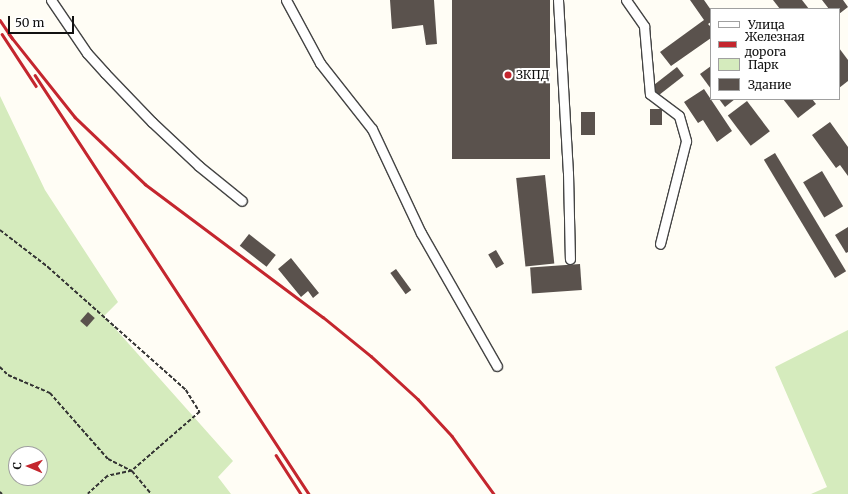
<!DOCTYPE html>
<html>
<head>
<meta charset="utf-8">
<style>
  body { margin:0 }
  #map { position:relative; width:848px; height:494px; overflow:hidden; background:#fffdf5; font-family:Merriweather,serif }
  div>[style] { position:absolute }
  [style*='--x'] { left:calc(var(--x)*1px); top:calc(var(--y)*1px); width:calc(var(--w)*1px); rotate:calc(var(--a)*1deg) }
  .green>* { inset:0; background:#d5ebbd }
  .building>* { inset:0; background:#5a524d; transform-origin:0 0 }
  .path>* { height:1.5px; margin-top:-0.75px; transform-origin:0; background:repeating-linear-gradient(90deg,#333 0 4px,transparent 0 6px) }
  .roads { filter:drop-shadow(1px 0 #444) drop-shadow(-1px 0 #444) drop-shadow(0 1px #444) drop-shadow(0 -1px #444) }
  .minor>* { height:9px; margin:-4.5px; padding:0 4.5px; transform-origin:4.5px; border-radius:4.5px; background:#fff }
  .rail>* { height:2.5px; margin:-1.25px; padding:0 1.25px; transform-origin:1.25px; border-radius:1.25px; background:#c4262e }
  .dots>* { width:11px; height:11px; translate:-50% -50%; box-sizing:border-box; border:2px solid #fff; border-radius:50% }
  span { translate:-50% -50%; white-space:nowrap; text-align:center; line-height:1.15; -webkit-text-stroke:4px #fff; paint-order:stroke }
  .poi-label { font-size:12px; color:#111 }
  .left { translate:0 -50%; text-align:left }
  .legend { position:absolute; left:710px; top:8px; width:130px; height:92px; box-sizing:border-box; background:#fff; border:1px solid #a0a0a0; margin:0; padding:5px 7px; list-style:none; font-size:12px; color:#111 }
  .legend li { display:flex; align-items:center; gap:8px; height:20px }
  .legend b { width:20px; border:1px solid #a0a0a0 }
  .north { position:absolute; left:8px; top:446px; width:40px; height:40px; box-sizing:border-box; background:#fff; border:1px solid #a0a0a0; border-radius:50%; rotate:272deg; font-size:11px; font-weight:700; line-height:16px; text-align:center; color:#111 }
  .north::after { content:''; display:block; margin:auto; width:14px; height:18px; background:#c4262e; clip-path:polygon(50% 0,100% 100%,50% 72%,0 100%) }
  .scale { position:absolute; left:8px; top:16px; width:66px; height:18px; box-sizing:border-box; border:2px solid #111; border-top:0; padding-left:5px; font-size:12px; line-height:14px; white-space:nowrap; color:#111; -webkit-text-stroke:3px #fff; paint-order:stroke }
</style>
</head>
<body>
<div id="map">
  <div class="green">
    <div style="clip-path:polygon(evenodd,0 96px,45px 190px,118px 302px,104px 316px,233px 461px,218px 477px,231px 494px,0 494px,0 96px,16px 454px,40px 454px,40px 478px,16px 478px,16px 454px)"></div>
    <div style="clip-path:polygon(848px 330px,848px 494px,811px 494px,827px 487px,775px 367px)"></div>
  </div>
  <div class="building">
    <div style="clip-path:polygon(390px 0,434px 0,437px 44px,426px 45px,423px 25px,392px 29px)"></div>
    <div style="left:452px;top:0;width:98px;height:159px"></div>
    <div style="clip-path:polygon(690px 0,704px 0,711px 10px,711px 22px,708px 24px,711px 27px,711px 38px,671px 66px,660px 52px,704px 20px)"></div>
    <div style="clip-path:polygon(773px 0,802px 0,809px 9px,780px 9px)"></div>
    <div style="clip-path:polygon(822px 0,843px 0,848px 7px,839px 14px,839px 9px,829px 9px)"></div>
    <div style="clip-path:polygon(839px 48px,848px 60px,848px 81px,839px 88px)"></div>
    <div style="clip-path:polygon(711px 66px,711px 89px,700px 74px)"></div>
    <div style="left:677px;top:67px;width:11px;height:33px;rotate:52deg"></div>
    <div style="clip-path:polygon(704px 89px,732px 131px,717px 142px,703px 120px,698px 123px,684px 102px)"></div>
    <div style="clip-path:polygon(719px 99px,735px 99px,725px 107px)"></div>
    <div style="clip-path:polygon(783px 99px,812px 99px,816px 104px,798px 118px)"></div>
    <div style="left:747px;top:101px;width:38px;height:24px;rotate:53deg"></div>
    <div style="left:650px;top:109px;width:12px;height:16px"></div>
    <div style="left:581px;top:112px;width:14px;height:23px"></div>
    <div style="clip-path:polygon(830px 122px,848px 147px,848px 176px,840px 165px,836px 168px,812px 135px)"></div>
    <div style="left:775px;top:153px;width:138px;height:13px;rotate:59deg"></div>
    <div style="left:822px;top:171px;width:41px;height:22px;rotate:59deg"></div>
    <div style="left:545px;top:175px;width:89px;height:29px;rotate:84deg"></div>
    <div style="clip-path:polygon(848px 227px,848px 252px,846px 253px,835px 235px)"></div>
    <div style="left:249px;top:234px;width:34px;height:15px;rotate:38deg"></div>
    <div style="left:496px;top:250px;width:16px;height:9px;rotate:60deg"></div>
    <div style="clip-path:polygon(291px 258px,319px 293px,313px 298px,308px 291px,301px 297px,278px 269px)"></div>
    <div style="left:580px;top:264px;width:26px;height:50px;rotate:86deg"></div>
    <div style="left:396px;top:269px;width:26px;height:7px;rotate:54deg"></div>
    <div style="left:88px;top:312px;width:9px;height:12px;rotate:41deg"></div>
  </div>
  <div class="path">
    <div style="--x:0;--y:230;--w:61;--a:37.6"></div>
    <div style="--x:48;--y:267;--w:185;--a:41.7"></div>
    <div style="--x:186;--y:390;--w:26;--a:58"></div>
    <div style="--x:200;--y:412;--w:90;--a:139.1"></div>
    <div style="--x:132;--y:471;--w:25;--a:168"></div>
    <div style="--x:108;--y:476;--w:27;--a:138"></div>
    <div style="--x:0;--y:367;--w:11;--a:45"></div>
    <div style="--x:8;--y:375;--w:46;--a:23.2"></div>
    <div style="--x:50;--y:393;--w:88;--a:48.7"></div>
    <div style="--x:108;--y:459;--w:27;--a:27"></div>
    <div style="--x:132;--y:471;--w:30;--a:50"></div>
    <div style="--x:0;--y:492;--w:3;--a:45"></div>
  </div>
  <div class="roads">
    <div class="minor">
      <div style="--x:51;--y:0;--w:64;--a:55.8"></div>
      <div style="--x:87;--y:53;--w:27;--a:48"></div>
      <div style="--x:105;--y:73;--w:68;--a:46.2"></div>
      <div style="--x:152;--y:122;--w:64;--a:43.1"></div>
      <div style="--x:199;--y:166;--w:55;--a:39.1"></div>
      <div style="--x:286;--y:0;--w:72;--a:61.6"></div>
      <div style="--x:320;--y:63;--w:84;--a:51.8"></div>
      <div style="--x:372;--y:129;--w:115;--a:64.8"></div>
      <div style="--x:421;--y:233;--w:153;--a:60.3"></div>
      <div style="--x:558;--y:0;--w:173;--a:86.7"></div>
      <div style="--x:568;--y:173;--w:86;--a:88.7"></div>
      <div style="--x:626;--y:0;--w:32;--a:55"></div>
      <div style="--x:644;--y:26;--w:68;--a:85"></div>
      <div style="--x:650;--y:94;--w:36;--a:37"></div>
      <div style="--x:679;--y:116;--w:26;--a:74"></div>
      <div style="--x:686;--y:141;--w:106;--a:104.2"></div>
    </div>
  </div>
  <div class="rail">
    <div style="--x:0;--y:20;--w:22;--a:56"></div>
    <div style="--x:2;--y:34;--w:62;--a:56.8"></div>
    <div style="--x:9;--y:34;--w:106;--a:51.5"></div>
    <div style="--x:75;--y:117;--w:97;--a:43.7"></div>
    <div style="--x:145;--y:184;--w:222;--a:36.8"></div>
    <div style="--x:323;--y:317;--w:62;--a:39.1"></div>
    <div style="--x:371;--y:356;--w:64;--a:42.5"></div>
    <div style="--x:418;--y:399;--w:50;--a:47.4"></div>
    <div style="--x:452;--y:436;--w:72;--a:54.1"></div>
    <div style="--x:35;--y:75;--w:501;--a:56.82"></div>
    <div style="--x:276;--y:455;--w:46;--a:57.3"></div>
  </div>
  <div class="dots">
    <div style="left:508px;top:75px;background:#c4262e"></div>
  </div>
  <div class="poi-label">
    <span class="left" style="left:516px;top:75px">ЗКПД</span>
  </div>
  <ul class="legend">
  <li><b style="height:5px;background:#fff"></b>Улица</li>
  <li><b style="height:5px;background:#c4262e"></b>Железная дорога</li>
  <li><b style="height:11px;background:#d5ebbd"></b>Парк</li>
  <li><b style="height:11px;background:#5a524d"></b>Здание</li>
  </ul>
  <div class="north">С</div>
  <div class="scale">50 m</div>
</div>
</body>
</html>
